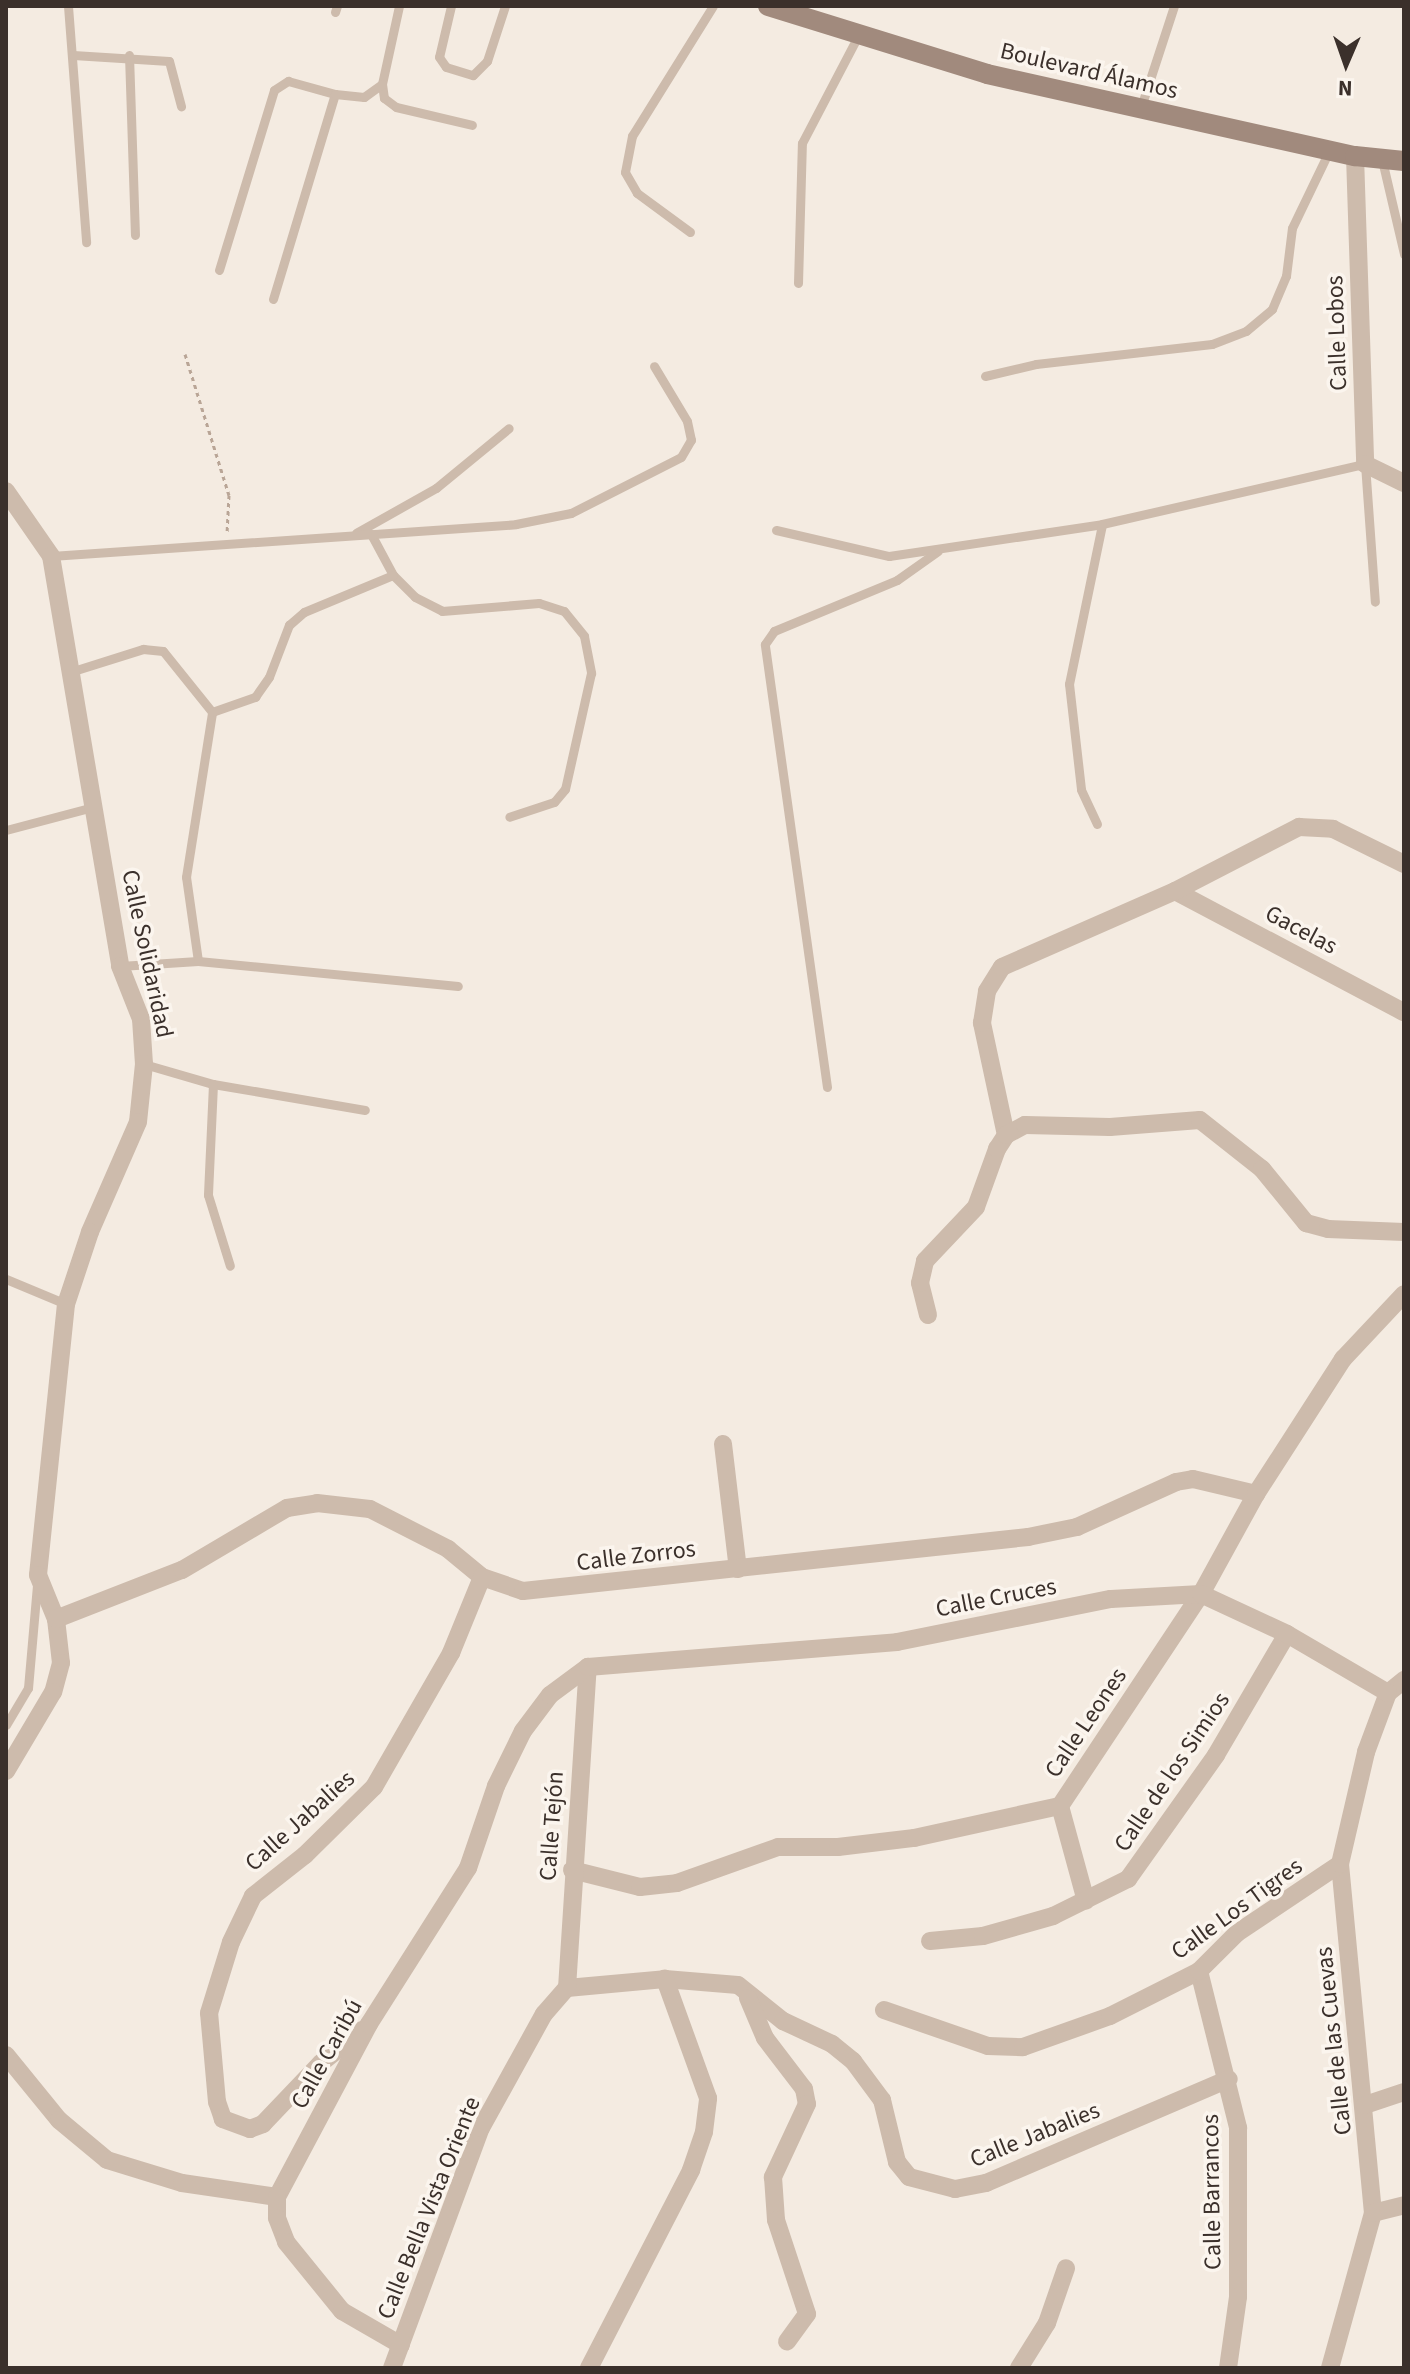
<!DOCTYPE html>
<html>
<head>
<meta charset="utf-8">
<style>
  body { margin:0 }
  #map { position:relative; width:1410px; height:2374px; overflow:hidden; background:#f4ebe1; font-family:"Source Sans 3",sans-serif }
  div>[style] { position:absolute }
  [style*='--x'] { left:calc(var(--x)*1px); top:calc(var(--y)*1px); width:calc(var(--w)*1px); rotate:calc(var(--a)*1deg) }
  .path>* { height:3px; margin-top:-1.5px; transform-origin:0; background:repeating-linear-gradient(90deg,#b9a596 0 4px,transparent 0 8px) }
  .lane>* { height:9px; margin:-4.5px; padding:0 4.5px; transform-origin:4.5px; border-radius:4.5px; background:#cdbbac }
  .street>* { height:18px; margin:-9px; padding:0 9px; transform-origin:9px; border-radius:9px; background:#cdbbac }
  .secondary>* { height:20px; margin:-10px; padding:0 10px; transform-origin:10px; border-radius:10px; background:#a18a7d }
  span { translate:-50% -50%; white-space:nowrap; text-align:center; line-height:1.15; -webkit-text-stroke:7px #fbf5ee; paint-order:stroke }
  .street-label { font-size:24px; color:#3b302b }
  .frame { position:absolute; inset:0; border:8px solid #3b302b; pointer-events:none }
  .north { position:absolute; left:1306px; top:24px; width:80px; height:80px; -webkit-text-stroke:6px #fbf5ee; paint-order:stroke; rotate:182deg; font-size:22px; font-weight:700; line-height:32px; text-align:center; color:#3b302b }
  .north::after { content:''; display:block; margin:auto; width:28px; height:36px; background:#3b302b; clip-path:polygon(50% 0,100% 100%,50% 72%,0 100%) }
</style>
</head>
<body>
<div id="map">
  <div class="path">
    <div style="--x:185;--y:354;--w:148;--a:72.7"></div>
    <div style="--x:229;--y:495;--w:37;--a:93"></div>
  </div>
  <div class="lane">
    <div style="--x:68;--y:6;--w:237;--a:85.6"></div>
    <div style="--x:399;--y:6;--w:80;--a:102.3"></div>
    <div style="--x:382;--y:84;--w:14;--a:82"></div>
    <div style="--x:384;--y:98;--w:15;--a:37"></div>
    <div style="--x:396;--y:107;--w:78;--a:13.3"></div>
    <div style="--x:451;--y:6;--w:52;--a:103.2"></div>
    <div style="--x:439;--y:57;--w:12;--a:55"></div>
    <div style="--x:446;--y:67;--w:28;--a:17"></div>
    <div style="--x:473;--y:75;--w:20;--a:-45"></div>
    <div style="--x:487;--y:61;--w:58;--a:-71.9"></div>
    <div style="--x:335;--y:12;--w:6;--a:-72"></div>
    <div style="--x:73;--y:55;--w:96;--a:3.6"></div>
    <div style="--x:169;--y:61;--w:47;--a:75.1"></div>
    <div style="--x:129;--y:55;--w:180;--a:88.1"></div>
    <div style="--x:1140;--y:110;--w:109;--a:-71.9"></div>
    <div style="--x:1382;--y:160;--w:97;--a:76.8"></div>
    <div style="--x:690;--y:232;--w:66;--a:-143.7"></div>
    <div style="--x:637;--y:193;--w:24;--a:-120"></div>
    <div style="--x:625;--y:172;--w:37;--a:-79"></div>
    <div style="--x:632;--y:136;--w:153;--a:-58.1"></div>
    <div style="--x:219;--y:270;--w:188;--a:-73"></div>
    <div style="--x:274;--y:90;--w:17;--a:-33"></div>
    <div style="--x:288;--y:81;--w:49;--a:15.5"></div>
    <div style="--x:798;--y:283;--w:140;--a:-88.4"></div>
    <div style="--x:802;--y:143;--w:123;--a:-62.4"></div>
    <div style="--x:273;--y:299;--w:214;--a:-73.2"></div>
    <div style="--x:335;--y:94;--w:29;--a:6"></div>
    <div style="--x:364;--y:97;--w:22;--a:-36"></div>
    <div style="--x:985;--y:376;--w:52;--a:-13.2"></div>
    <div style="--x:1036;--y:364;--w:177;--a:-6.5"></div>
    <div style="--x:1212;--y:344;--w:36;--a:-21"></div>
    <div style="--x:1246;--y:331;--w:34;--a:-40"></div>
    <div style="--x:1272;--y:309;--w:36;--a:-67"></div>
    <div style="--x:1286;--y:276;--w:48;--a:-82.9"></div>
    <div style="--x:1292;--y:228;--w:85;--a:-64.3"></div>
    <div style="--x:776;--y:530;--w:116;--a:13"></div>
    <div style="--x:889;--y:556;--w:215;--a:-8.5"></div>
    <div style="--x:1102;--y:524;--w:270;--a:-12.9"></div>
    <div style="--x:1365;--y:464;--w:138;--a:85.9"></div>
    <div style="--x:356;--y:533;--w:92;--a:-29.4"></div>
    <div style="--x:436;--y:488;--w:94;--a:-39.4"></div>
    <div style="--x:371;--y:534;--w:47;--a:61.8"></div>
    <div style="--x:393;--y:575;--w:31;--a:45"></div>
    <div style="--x:415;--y:597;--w:30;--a:27"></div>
    <div style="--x:442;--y:611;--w:97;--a:-4.7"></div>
    <div style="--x:539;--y:603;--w:26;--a:18"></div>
    <div style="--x:564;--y:611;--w:32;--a:51"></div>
    <div style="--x:584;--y:636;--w:38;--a:79"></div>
    <div style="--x:591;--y:673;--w:119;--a:102.6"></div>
    <div style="--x:565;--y:789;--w:17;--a:130"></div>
    <div style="--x:554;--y:802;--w:47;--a:161.6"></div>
    <div style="--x:51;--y:556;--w:466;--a:-3.9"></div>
    <div style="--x:516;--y:524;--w:56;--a:-11.3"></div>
    <div style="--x:571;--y:513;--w:123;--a:-27"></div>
    <div style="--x:681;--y:457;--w:20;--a:-60"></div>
    <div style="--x:691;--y:440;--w:19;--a:-102"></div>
    <div style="--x:687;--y:421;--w:64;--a:-121"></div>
    <div style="--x:70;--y:672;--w:77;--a:-17.5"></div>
    <div style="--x:143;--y:649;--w:20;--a:6"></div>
    <div style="--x:163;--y:651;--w:78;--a:51.2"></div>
    <div style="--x:1097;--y:824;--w:38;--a:-115"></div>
    <div style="--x:1081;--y:789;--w:106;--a:-96.5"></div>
    <div style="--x:1069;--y:684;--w:163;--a:-78.3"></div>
    <div style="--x:6;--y:830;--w:90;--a:-14.8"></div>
    <div style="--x:198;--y:961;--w:85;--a:-98.1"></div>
    <div style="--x:186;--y:877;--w:167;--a:-81"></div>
    <div style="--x:212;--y:712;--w:46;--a:-19.2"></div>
    <div style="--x:255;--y:697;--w:24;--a:-55"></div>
    <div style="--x:269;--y:677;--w:56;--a:-69"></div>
    <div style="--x:289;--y:625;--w:20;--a:-41"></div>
    <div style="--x:304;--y:612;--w:96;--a:-22.6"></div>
    <div style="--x:120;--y:966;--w:78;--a:-3.7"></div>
    <div style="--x:198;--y:961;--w:261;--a:5.5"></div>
    <div style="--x:144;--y:1064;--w:72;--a:16.2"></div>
    <div style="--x:213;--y:1084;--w:154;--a:9.7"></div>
    <div style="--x:213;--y:1084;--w:111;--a:92.6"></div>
    <div style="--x:208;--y:1195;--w:74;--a:72.8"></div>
    <div style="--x:827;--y:1087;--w:447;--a:-98"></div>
    <div style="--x:765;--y:644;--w:16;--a:-55"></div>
    <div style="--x:774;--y:631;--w:133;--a:-22.5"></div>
    <div style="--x:897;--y:580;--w:50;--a:-35.3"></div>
    <div style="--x:6;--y:1279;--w:65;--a:22.6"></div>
    <div style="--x:6;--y:1725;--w:43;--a:-59.3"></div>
    <div style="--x:28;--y:1688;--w:102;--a:-85"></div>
  </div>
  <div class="street">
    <div style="--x:1355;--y:156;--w:308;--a:88.1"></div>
    <div style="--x:1365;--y:464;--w:43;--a:26"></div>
    <div style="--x:6;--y:491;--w:79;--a:55.3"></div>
    <div style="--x:51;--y:556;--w:416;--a:80.4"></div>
    <div style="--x:120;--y:966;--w:57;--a:68.4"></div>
    <div style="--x:141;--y:1019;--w:45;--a:86.2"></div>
    <div style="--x:144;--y:1064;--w:58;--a:95.9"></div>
    <div style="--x:138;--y:1122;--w:120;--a:113.6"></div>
    <div style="--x:90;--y:1232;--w:76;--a:108.4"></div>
    <div style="--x:66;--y:1304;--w:272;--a:95.9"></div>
    <div style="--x:38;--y:1575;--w:48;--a:67.8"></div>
    <div style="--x:56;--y:1619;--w:44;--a:83.5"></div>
    <div style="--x:61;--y:1663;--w:30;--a:105"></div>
    <div style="--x:53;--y:1692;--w:92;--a:120.7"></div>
    <div style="--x:1175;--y:891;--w:259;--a:27.9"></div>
    <div style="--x:1006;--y:1135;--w:115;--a:-102.1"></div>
    <div style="--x:982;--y:1023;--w:32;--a:-81"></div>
    <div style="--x:987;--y:991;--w:28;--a:-58"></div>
    <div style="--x:1002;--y:967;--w:189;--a:-23.7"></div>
    <div style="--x:1175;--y:891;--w:140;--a:-27.3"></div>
    <div style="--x:1299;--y:827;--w:34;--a:3"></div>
    <div style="--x:1333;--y:829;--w:79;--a:26.2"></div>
    <div style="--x:928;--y:1315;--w:33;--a:-104"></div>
    <div style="--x:920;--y:1283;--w:23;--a:-77"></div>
    <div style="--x:925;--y:1261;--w:74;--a:-46.6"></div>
    <div style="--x:976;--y:1207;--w:62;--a:-70.1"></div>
    <div style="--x:997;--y:1149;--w:17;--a:-57"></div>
    <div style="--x:1006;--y:1135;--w:21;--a:-28"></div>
    <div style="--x:1025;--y:1125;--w:85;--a:1.3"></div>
    <div style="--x:1110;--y:1127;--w:90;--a:-4.4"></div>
    <div style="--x:1200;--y:1120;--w:79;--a:38.3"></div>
    <div style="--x:1262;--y:1169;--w:70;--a:50.8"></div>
    <div style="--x:1306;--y:1223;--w:23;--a:15"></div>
    <div style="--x:1328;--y:1229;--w:76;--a:2.3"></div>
    <div style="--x:723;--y:1444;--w:126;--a:83.2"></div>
    <div style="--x:56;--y:1619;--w:135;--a:-21.3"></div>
    <div style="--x:182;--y:1570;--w:122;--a:-30.6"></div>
    <div style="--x:287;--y:1508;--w:30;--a:-9"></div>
    <div style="--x:317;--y:1503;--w:53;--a:6.5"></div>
    <div style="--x:370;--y:1509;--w:88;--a:27.1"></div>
    <div style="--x:448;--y:1549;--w:44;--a:39.5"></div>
    <div style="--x:482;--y:1577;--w:43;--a:18.9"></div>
    <div style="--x:523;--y:1591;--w:508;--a:-6.1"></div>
    <div style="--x:1028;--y:1537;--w:50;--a:-11.5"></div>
    <div style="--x:1077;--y:1527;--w:109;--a:-24.4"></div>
    <div style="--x:1176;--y:1482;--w:17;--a:-10"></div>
    <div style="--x:1193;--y:1479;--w:65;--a:13.4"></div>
    <div style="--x:1060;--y:1806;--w:98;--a:74.7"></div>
    <div style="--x:1340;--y:1864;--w:351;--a:84.6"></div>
    <div style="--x:572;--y:1870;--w:70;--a:14"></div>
    <div style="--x:640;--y:1887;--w:37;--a:-6"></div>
    <div style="--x:677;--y:1883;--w:107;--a:-19.6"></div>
    <div style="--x:778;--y:1847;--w:60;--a:0"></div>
    <div style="--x:838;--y:1847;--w:77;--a:-6.8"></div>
    <div style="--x:914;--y:1838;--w:149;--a:-12.4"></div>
    <div style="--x:1060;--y:1806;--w:255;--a:-56.4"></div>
    <div style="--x:1201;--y:1594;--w:114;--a:-61.2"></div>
    <div style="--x:1256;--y:1494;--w:161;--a:-57.2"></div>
    <div style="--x:1343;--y:1359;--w:89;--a:-46.8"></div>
    <div style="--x:930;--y:1941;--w:53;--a:-5.4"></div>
    <div style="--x:983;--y:1936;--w:73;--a:-15.9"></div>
    <div style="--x:1053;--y:1916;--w:84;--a:-26.3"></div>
    <div style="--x:1128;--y:1879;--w:152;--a:-54.6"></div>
    <div style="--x:1216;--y:1755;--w:140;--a:-59.6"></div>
    <div style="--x:1199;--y:1971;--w:162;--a:76"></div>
    <div style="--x:1238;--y:2128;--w:169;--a:90"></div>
    <div style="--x:1238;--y:2297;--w:72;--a:98"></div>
    <div style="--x:567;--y:1988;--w:98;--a:-5.2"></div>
    <div style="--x:665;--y:1979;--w:73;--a:4.7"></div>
    <div style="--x:738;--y:1985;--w:58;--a:38.7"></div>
    <div style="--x:783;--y:2021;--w:54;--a:25.1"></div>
    <div style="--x:832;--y:2044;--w:27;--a:39"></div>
    <div style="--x:853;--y:2061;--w:49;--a:53.4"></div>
    <div style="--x:882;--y:2100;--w:64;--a:76.4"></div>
    <div style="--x:897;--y:2162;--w:19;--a:51"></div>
    <div style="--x:909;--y:2177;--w:48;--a:14.6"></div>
    <div style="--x:955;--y:2189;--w:32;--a:-11"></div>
    <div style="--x:986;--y:2183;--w:264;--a:-23.2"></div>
    <div style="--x:567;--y:1988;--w:322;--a:-86.3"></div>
    <div style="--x:748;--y:1998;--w:43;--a:67"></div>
    <div style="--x:765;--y:2038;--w:64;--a:52.6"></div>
    <div style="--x:804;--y:2089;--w:15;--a:79"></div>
    <div style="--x:807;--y:2104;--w:81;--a:115"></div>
    <div style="--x:773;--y:2177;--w:43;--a:86"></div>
    <div style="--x:776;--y:2220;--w:99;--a:71.7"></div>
    <div style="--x:807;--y:2314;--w:34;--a:126"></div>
    <div style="--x:884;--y:2010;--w:110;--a:19.1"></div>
    <div style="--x:988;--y:2046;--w:35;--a:2"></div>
    <div style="--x:1023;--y:2047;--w:92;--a:-19.6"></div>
    <div style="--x:1110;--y:2016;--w:100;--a:-26.8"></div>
    <div style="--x:1199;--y:1971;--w:54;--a:-45"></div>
    <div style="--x:1237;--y:1933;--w:124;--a:-33.8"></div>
    <div style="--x:1340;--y:1864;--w:115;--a:-76.9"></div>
    <div style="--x:1366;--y:1752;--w:63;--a:-69.6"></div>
    <div style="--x:1388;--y:1693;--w:21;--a:-39"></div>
    <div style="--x:362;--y:2030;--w:53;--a:141.2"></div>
    <div style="--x:321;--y:2063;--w:84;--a:133.6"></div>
    <div style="--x:263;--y:2124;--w:14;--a:159"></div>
    <div style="--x:250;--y:2129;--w:29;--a:-160"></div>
    <div style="--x:223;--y:2119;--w:18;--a:-109"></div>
    <div style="--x:217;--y:2102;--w:89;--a:-95.1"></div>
    <div style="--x:209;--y:2013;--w:74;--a:-72.8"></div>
    <div style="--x:231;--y:1942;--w:51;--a:-64.4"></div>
    <div style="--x:253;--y:1896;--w:66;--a:-38.3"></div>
    <div style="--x:305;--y:1855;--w:97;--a:-44.6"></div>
    <div style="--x:374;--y:1787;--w:155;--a:-60.1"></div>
    <div style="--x:451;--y:1653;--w:82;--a:-67.8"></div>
    <div style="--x:6;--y:2055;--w:84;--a:50.8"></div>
    <div style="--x:59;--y:2120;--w:62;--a:39.8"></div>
    <div style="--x:107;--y:2160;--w:78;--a:17"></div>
    <div style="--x:182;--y:2183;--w:96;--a:8.4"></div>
    <div style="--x:277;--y:2197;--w:196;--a:-62"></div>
    <div style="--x:369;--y:2024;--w:185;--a:-57.6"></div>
    <div style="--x:468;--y:1868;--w:87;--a:-71.1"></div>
    <div style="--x:496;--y:1786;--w:61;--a:-63.9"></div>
    <div style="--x:523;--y:1731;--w:45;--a:-53.1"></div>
    <div style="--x:550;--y:1695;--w:47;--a:-36.4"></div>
    <div style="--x:588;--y:1667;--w:310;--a:-4.6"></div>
    <div style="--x:897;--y:1642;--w:218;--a:-11.4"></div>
    <div style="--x:1111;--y:1599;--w:90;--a:-3.2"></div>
    <div style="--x:1201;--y:1594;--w:95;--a:24.9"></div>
    <div style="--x:1287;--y:1634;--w:117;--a:30.3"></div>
    <div style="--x:1365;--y:2105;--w:41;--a:-18.4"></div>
    <div style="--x:277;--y:2197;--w:21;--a:90"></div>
    <div style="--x:277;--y:2218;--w:26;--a:69"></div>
    <div style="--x:286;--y:2242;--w:89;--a:50.9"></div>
    <div style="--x:342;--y:2311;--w:68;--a:30"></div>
    <div style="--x:392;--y:2368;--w:256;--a:-69.7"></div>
    <div style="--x:481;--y:2128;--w:130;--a:-61.1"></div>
    <div style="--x:544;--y:2014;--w:35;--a:-49"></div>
    <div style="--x:589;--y:2368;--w:223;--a:-62.7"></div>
    <div style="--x:691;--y:2170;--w:40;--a:-71.1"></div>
    <div style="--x:704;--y:2132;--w:34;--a:-83"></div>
    <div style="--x:708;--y:2098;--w:127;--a:-109.9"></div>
    <div style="--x:1019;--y:2368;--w:53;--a:-58.1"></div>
    <div style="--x:1047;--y:2323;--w:58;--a:-70.9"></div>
    <div style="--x:1330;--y:2368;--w:161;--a:-74.5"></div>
    <div style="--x:1373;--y:2213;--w:32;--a:-14"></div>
  </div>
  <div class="secondary">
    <div style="--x:768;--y:6;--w:229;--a:17.2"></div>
    <div style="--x:987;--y:74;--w:377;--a:12.6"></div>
    <div style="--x:1355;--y:156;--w:49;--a:5.8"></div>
  </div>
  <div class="street-label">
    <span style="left:1089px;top:71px;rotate:13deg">Boulevard Álamos</span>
    <span style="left:1337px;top:333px;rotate:-92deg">Calle Lobos</span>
    <span style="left:1301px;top:930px;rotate:28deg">Gacelas</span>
    <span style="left:147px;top:954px;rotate:78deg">Calle Solidaridad</span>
    <span style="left:636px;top:1556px;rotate:-7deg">Calle Zorros</span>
    <span style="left:996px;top:1598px;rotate:-11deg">Calle Cruces</span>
    <span style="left:1086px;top:1723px;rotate:-56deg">Calle Leones</span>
    <span style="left:1172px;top:1772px;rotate:-56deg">Calle de los Simios</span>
    <span style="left:300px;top:1821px;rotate:-42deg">Calle Jabalies</span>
    <span style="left:552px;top:1826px;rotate:-86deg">Calle Tejón</span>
    <span style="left:1237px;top:1909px;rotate:-36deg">Calle Los Tigres</span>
    <span style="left:1334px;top:2041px;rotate:-96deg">Calle de las Cuevas</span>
    <span style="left:327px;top:2054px;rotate:-61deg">Calle Caribú</span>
    <span style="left:1035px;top:2135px;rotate:-22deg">Calle Jabalies</span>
    <span style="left:1212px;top:2192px;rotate:-91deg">Calle Barrancos</span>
    <span style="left:429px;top:2208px;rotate:-68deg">Calle Bella Vista Oriente</span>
  </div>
  <div class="frame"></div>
  <div class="north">N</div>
</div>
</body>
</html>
